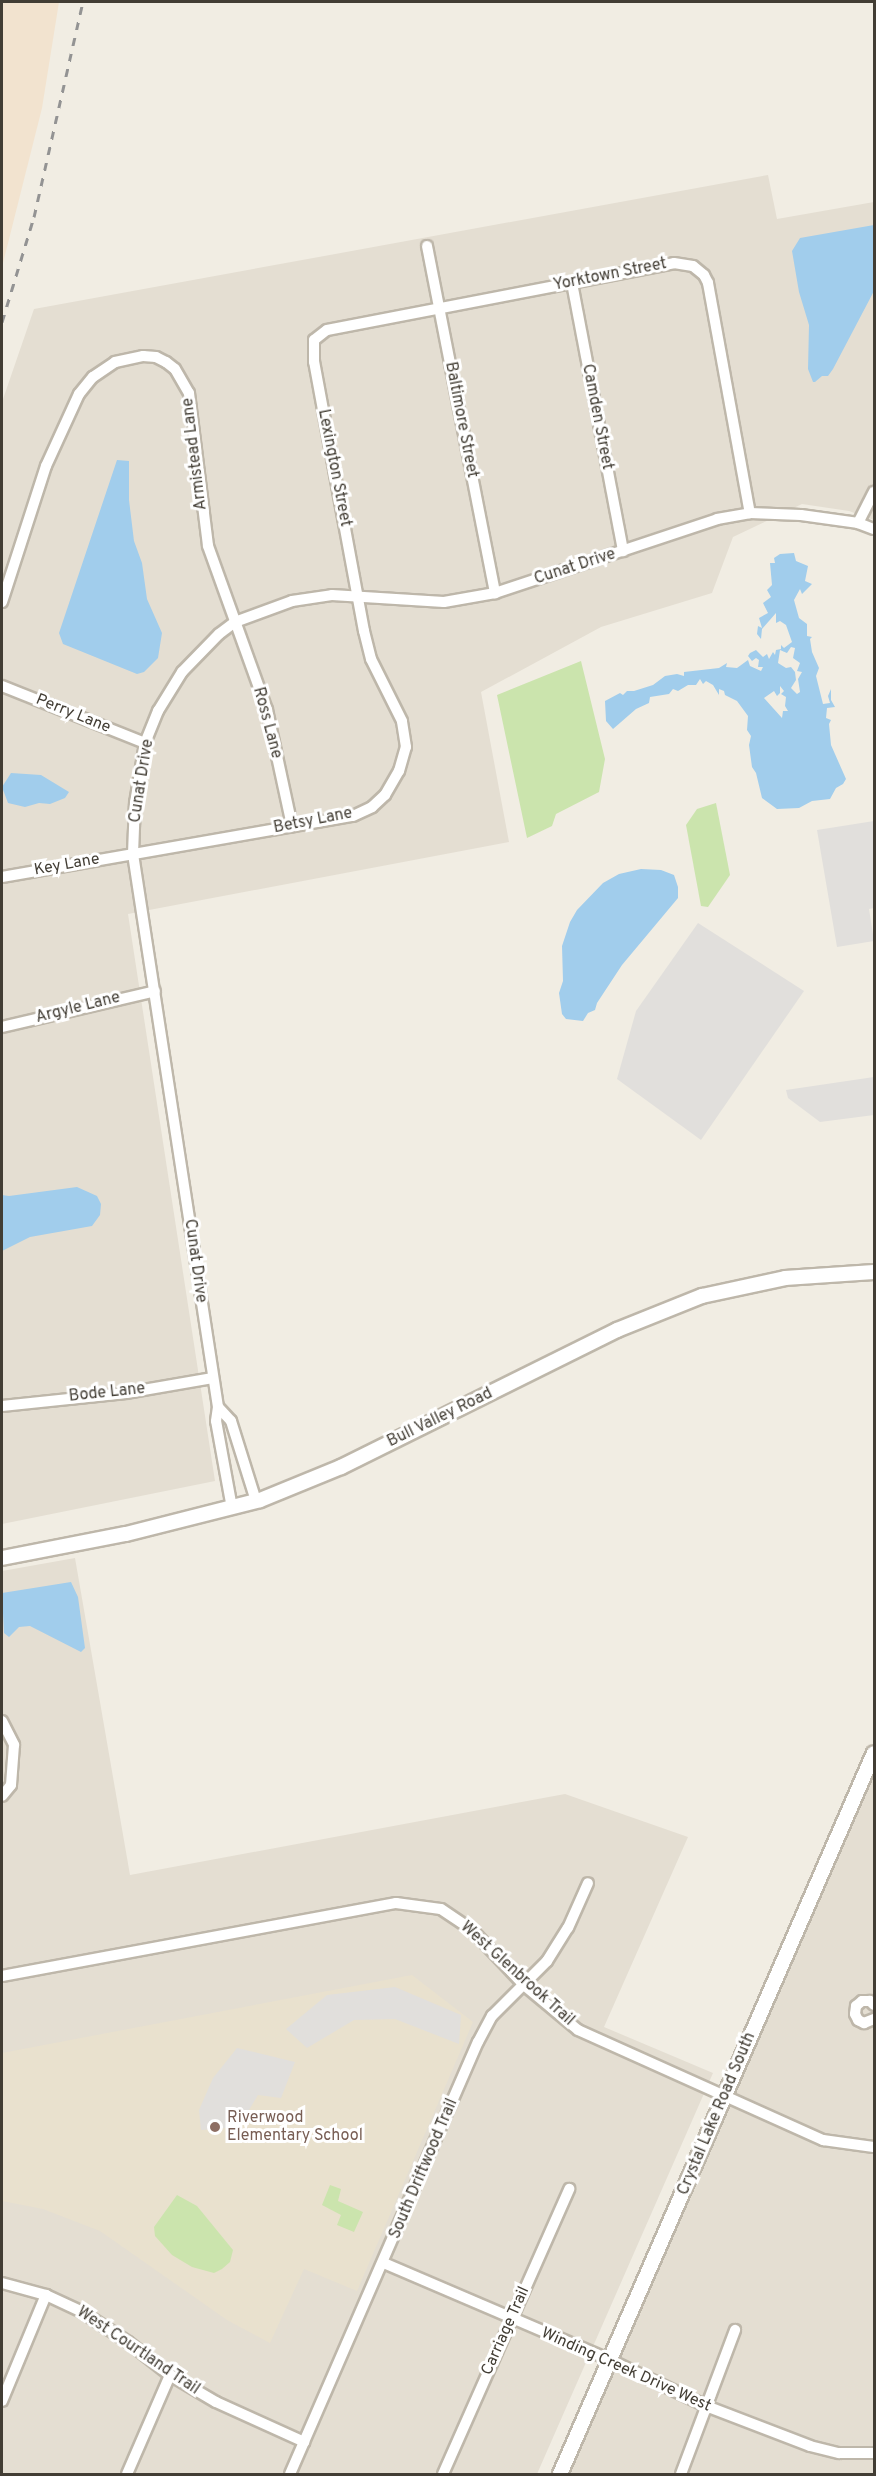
<!DOCTYPE html>
<html>
<head>
<meta charset="utf-8">
<style>
  body { margin:0 }
  #map { position:relative; width:876px; height:2476px; overflow:hidden; background:#f1ede3; font-family:Overpass,sans-serif }
  div>[style] { position:absolute }
  [style*='--x'] { left:calc(var(--x)*1px); top:calc(var(--y)*1px); width:calc(var(--w)*1px); rotate:calc(var(--a)*1deg) }
  .residential>* { inset:0; background:#e4ded2 }
  .commercial>* { inset:0; background:#f2e3cf }
  .education>* { inset:0; background:#e9e1ce }
  .green>* { inset:0; background:#cbe4ad }
  .parking>* { inset:0; background:#e1dfdc }
  .water>* { inset:0; background:#a1cdec }
  .roads { filter:drop-shadow(2px 0 #beb7aa) drop-shadow(-2px 0 #beb7aa) drop-shadow(0 2px #beb7aa) drop-shadow(0 -2px #beb7aa) }
  .minor>* { height:10px; margin:-5px; padding:0 5px; transform-origin:5px; border-radius:5px; background:#fff }
  .tertiary>* { height:14px; margin:-7px; padding:0 7px; transform-origin:7px; border-radius:7px; background:#fff }
  .rail>* { height:3px; margin-top:-1.5px; transform-origin:0; background:repeating-linear-gradient(90deg,#939393 0 8px,transparent 0 16px) }
  .dots>* { width:16px; height:16px; translate:-50% -50%; box-sizing:border-box; border:3px solid #fff; border-radius:50% }
  span { translate:-50% -50%; white-space:nowrap; text-align:center; line-height:1.15; -webkit-text-stroke:6px #fff; paint-order:stroke }
  .street-label { font-size:16px; color:#423d34 }
  .education-label { font-size:16px; color:#785e54 }
  .left { translate:0 -50%; text-align:left }
  .frame { position:absolute; inset:0; border:3px solid #423d34; pointer-events:none }
</style>
</head>
<body>
<div id="map">
  <div class="residential">
    <div style="clip-path:polygon(768px 175px,777px 219px,874px 202px,874px 520px,849px 511px,802px 504px,733px 537px,712px 593px,601px 627px,481px 692px,509px 842px,128px 914px,215px 1481px,2px 1524px,2px 402px,34px 309px)"></div>
    <div style="clip-path:polygon(75px 1558px,130px 1875px,565px 1794px,688px 1837px,604px 2027px,713px 2073px,537px 2474px,2px 2474px,2px 1571px)"></div>
    <div style="clip-path:polygon(874px 1754px,874px 2474px,560px 2474px)"></div>
  </div>
  <div class="commercial">
    <div style="clip-path:polygon(2px 2px,59px 2px,42px 108px,2px 267px)"></div>
  </div>
  <div class="education">
    <div style="clip-path:polygon(412px 1975px,473px 2022px,357px 2291px,304px 2269px,270px 2343px,227px 2320px,100px 2231px,43px 2209px,2px 2201px,2px 2053px)"></div>
  </div>
  <div class="green">
    <div style="clip-path:polygon(581px 661px,605px 759px,599px 792px,556px 814px,552px 826px,527px 838px,497px 695px)"></div>
    <div style="clip-path:polygon(716px 803px,730px 875px,708px 907px,701px 906px,686px 825px,697px 809px)"></div>
    <div style="clip-path:polygon(330px 2185px,341px 2189px,338px 2201px,363px 2212px,354px 2232px,337px 2225px,341px 2215px,322px 2205px)"></div>
    <div style="clip-path:polygon(177px 2195px,197px 2206px,233px 2250px,230px 2262px,222px 2269px,214px 2273px,192px 2267px,172px 2255px,155px 2236px,154px 2227px)"></div>
  </div>
  <div class="parking">
    <div style="clip-path:polygon(874px 821px,874px 908px,869px 909px,874px 941px,837px 947px,817px 830px)"></div>
    <div style="clip-path:polygon(698px 923px,804px 991px,701px 1140px,617px 1079px,636px 1011px)"></div>
    <div style="clip-path:polygon(874px 1077px,874px 1115px,820px 1122px,788px 1098px,786px 1090px)"></div>
    <div style="clip-path:polygon(395px 1987px,461px 2015px,459px 2044px,395px 2019px,354px 2020px,307px 2048px,286px 2029px,327px 1995px)"></div>
    <div style="clip-path:polygon(237px 2048px,295px 2062px,281px 2098px,258px 2095px,239px 2127px,201px 2130px,199px 2110px,213px 2078px)"></div>
  </div>
  <div class="water">
    <div style="clip-path:polygon(874px 225px,874px 291px,833px 369px,828px 376px,822px 376px,815px 382px,813px 382px,808px 369px,809px 325px,799px 292px,792px 251px,800px 238px)"></div>
    <div style="clip-path:polygon(117px 460px,129px 461px,129px 500px,134px 541px,142px 563px,147px 599px,162px 633px,158px 658px,144px 672px,137px 674px,63px 644px,59px 633px)"></div>
    <div style="clip-path:polygon(evenodd,794px 553px,796px 561px,808px 566px,805px 581px,812px 584px,802px 594px,800px 589px,794px 600px,799px 618px,807px 624px,807px 636px,812px 637px,810px 639px,812px 652px,819px 668px,816px 676px,823px 704px,830px 703px,828px 696px,831px 689px,831px 700px,835px 707px,827px 708px,826px 718px,831px 720px,829px 724px,831px 745px,846px 779px,843px 784px,836px 788px,830px 799px,812px 801px,799px 808px,777px 809px,762px 798px,756px 773px,752px 767px,749px 745px,751px 736px,747px 730px,748px 716px,737px 701px,725px 695px,724px 691px,719px 689px,719px 695px,713px 685px,706px 681px,703px 684px,700px 679px,696px 685px,688px 685px,678px 691px,673px 689px,669px 694px,650px 697px,649px 703px,636px 709px,613px 729px,606px 721px,605px 701px,620px 693px,623px 695px,627px 691px,634px 691px,653px 685px,665px 676px,677px 674px,684px 676px,684px 672px,719px 668px,727px 663px,726px 667px,737px 668px,748px 660px,750px 666px,761px 671px,763px 667px,758px 667px,759px 660px,756px 658px,752px 661px,748px 656px,750px 653px,756px 650px,763px 657px,767px 654px,769px 659px,773px 652px,775px 655px,776px 650px,781px 649px,781px 645px,784px 648px,792px 642px,786px 625px,780px 621px,776px 623px,776px 613px,762px 629px,761px 639px,757px 634px,758px 626px,762px 628px,759px 618px,768px 613px,763px 603px,771px 597px,767px 590px,772px 585px,770px 563px,775px 563px,774px 558px,780px 554px,794px 553px,791px 647px,795px 648px,793px 658px,800px 663px,797px 671px,802px 672px,798px 679px,800px 692px,797px 694px,791px 688px,796px 680px,795px 672px,791px 667px,786px 668px,778px 663px,780px 650px,787px 653px,791px 647px,794px 553px,780px 686px,784px 691px,781px 694px,786px 697px,785px 706px,788px 711px,783px 711px,782px 718px,764px 698px,774px 691px,777px 696px,780px 693px,780px 686px)"></div>
    <div style="clip-path:polygon(11px 773px,41px 775px,69px 792px,65px 798px,50px 804px,39px 803px,25px 807px,8px 803px,2px 787px)"></div>
    <div style="clip-path:polygon(641px 869px,661px 870px,674px 875px,678px 887px,678px 898px,622px 965px,597px 1003px,595px 1010px,588px 1013px,583px 1021px,566px 1019px,562px 1014px,559px 993px,563px 981px,562px 946px,570px 922px,577px 910px,603px 883px,619px 874px)"></div>
    <div style="clip-path:polygon(77px 1187px,97px 1196px,101px 1204px,100px 1215px,92px 1226px,30px 1237px,2px 1251px,2px 1195px,9px 1196px)"></div>
    <div style="clip-path:polygon(71px 1582px,78px 1597px,85px 1648px,81px 1652px,30px 1626px,19px 1627px,9px 1637px,4px 1633px,2px 1593px)"></div>
  </div>
  <div class="roads">
    <div class="minor">
      <div style="--x:427;--y:246;--w:354;--a:78.9"></div>
      <div style="--x:572;--y:283;--w:273;--a:79.2"></div>
      <div style="--x:858;--y:523;--w:35;--a:-63"></div>
      <div style="--x:2;--y:602;--w:143;--a:-72.1"></div>
      <div style="--x:46;--y:466;--w:79;--a:-65.4"></div>
      <div style="--x:79;--y:394;--w:22;--a:-51"></div>
      <div style="--x:93;--y:377;--w:27;--a:-34"></div>
      <div style="--x:115;--y:362;--w:29;--a:-12"></div>
      <div style="--x:143;--y:356;--w:13;--a:4"></div>
      <div style="--x:156;--y:357;--w:11;--a:27"></div>
      <div style="--x:166;--y:362;--w:11;--a:38"></div>
      <div style="--x:175;--y:369;--w:28;--a:60"></div>
      <div style="--x:189;--y:393;--w:154;--a:82.9"></div>
      <div style="--x:208;--y:546;--w:174;--a:70.2"></div>
      <div style="--x:267;--y:710;--w:119;--a:77.8"></div>
      <div style="--x:2;--y:686;--w:154;--a:21.7"></div>
      <div style="--x:2;--y:877;--w:356;--a:-9.9"></div>
      <div style="--x:353;--y:816;--w:21;--a:-25"></div>
      <div style="--x:372;--y:807;--w:18;--a:-43"></div>
      <div style="--x:385;--y:795;--w:28;--a:-60"></div>
      <div style="--x:399;--y:771;--w:25;--a:-74"></div>
      <div style="--x:406;--y:747;--w:26;--a:-99"></div>
      <div style="--x:402;--y:721;--w:69;--a:-116.6"></div>
      <div style="--x:371;--y:659;--w:29;--a:-104"></div>
      <div style="--x:364;--y:631;--w:274;--a:-100.5"></div>
      <div style="--x:314;--y:362;--w:22;--a:-90"></div>
      <div style="--x:314;--y:340;--w:16;--a:-38"></div>
      <div style="--x:327;--y:330;--w:353;--a:-10.9"></div>
      <div style="--x:674;--y:263;--w:19;--a:9"></div>
      <div style="--x:693;--y:266;--w:14;--a:39"></div>
      <div style="--x:704;--y:275;--w:9;--a:63"></div>
      <div style="--x:708;--y:283;--w:234;--a:79.7"></div>
      <div style="--x:2;--y:1027;--w:157;--a:-13.2"></div>
      <div style="--x:2;--y:1406;--w:125;--a:-6"></div>
      <div style="--x:126;--y:1393;--w:88;--a:-9.8"></div>
      <div style="--x:218;--y:1407;--w:19;--a:47"></div>
      <div style="--x:231;--y:1421;--w:84;--a:72.6"></div>
      <div style="--x:232;--y:1508;--w:88;--a:-100.4"></div>
      <div style="--x:216;--y:1421;--w:14;--a:-82"></div>
      <div style="--x:218;--y:1407;--w:559;--a:-98.74"></div>
      <div style="--x:133;--y:854;--w:51;--a:-87.8"></div>
      <div style="--x:135;--y:803;--w:61;--a:-80.5"></div>
      <div style="--x:145;--y:743;--w:35;--a:-68"></div>
      <div style="--x:158;--y:711;--w:46;--a:-58.4"></div>
      <div style="--x:182;--y:672;--w:53;--a:-45.8"></div>
      <div style="--x:219;--y:634;--w:20;--a:-37"></div>
      <div style="--x:235;--y:622;--w:61;--a:-20.2"></div>
      <div style="--x:292;--y:601;--w:40;--a:-8.5"></div>
      <div style="--x:332;--y:595;--w:112;--a:3.6"></div>
      <div style="--x:444;--y:602;--w:52;--a:-10"></div>
      <div style="--x:495;--y:593;--w:234;--a:-18.4"></div>
      <div style="--x:717;--y:519;--w:34;--a:-10"></div>
      <div style="--x:750;--y:513;--w:51;--a:2.2"></div>
      <div style="--x:801;--y:515;--w:58;--a:8"></div>
      <div style="--x:858;--y:523;--w:17;--a:21"></div>
      <div style="--x:2;--y:1721;--w:27;--a:63"></div>
      <div style="--x:14;--y:1745;--w:40;--a:94.3"></div>
      <div style="--x:11;--y:1785;--w:14;--a:129"></div>
      <div style="--x:2;--y:1976;--w:401;--a:-10.5"></div>
      <div style="--x:396;--y:1903;--w:45;--a:7.6"></div>
      <div style="--x:441;--y:1909;--w:37;--a:34"></div>
      <div style="--x:472;--y:1930;--w:76;--a:46.6"></div>
      <div style="--x:524;--y:1985;--w:70;--a:39.8"></div>
      <div style="--x:578;--y:2030;--w:269;--a:24.2"></div>
      <div style="--x:823;--y:2140;--w:51;--a:7.8"></div>
      <div style="--x:874;--y:2005;--w:6;--a:-135"></div>
      <div style="--x:870;--y:2001;--w:8;--a:180"></div>
      <div style="--x:862;--y:2001;--w:8;--a:140"></div>
      <div style="--x:856;--y:2006;--w:8;--a:97"></div>
      <div style="--x:855;--y:2014;--w:7;--a:63"></div>
      <div style="--x:858;--y:2020;--w:7;--a:27"></div>
      <div style="--x:864;--y:2023;--w:11;--a:-22"></div>
      <div style="--x:384;--y:2263;--w:246;--a:23.2"></div>
      <div style="--x:610;--y:2360;--w:106;--a:25.6"></div>
      <div style="--x:706;--y:2406;--w:111;--a:21"></div>
      <div style="--x:810;--y:2446;--w:30;--a:14"></div>
      <div style="--x:839;--y:2453;--w:35;--a:0"></div>
      <div style="--x:2;--y:2283;--w:46;--a:15.3"></div>
      <div style="--x:46;--y:2295;--w:40;--a:25"></div>
      <div style="--x:82;--y:2312;--w:55;--a:33.1"></div>
      <div style="--x:128;--y:2342;--w:53;--a:38.2"></div>
      <div style="--x:170;--y:2375;--w:53;--a:30.4"></div>
      <div style="--x:216;--y:2402;--w:97;--a:24.4"></div>
      <div style="--x:2;--y:2401;--w:115;--a:-67.5"></div>
      <div style="--x:127;--y:2474;--w:108;--a:-66.5"></div>
      <div style="--x:290;--y:2474;--w:471;--a:-66.5"></div>
      <div style="--x:478;--y:2042;--w:30;--a:-62"></div>
      <div style="--x:492;--y:2016;--w:78;--a:-45"></div>
      <div style="--x:547;--y:1961;--w:39;--a:-58"></div>
      <div style="--x:568;--y:1928;--w:49;--a:-66"></div>
      <div style="--x:443;--y:2474;--w:312;--a:-66.1"></div>
      <div style="--x:681;--y:2474;--w:154;--a:-69.4"></div>
    </div>
    <div class="tertiary">
      <div style="--x:2;--y:1558;--w:126;--a:-11"></div>
      <div style="--x:126;--y:1534;--w:138;--a:-14.2"></div>
      <div style="--x:260;--y:1500;--w:87;--a:-22.2"></div>
      <div style="--x:341;--y:1467;--w:308;--a:-26.4"></div>
      <div style="--x:617;--y:1330;--w:92;--a:-21.8"></div>
      <div style="--x:702;--y:1296;--w:85;--a:-12.2"></div>
      <div style="--x:785;--y:1278;--w:89;--a:-3.9"></div>
      <div style="--x:560;--y:2474;--w:786;--a:-66.47"></div>
    </div>
  </div>
  <div class="rail">
    <div style="--x:2;--y:322;--w:110;--a:-73.1"></div>
    <div style="--x:34;--y:217;--w:221;--a:-77.2"></div>
  </div>
  <div class="dots">
    <div style="left:215px;top:2127px;background:#8d6e63"></div>
  </div>
  <div class="street-label">
    <span style="left:610px;top:275px;rotate:-11deg">Yorktown Street</span>
    <span style="left:597px;top:417px;rotate:79deg">Camden Street</span>
    <span style="left:461px;top:420px;rotate:79deg">Baltimore Street</span>
    <span style="left:195px;top:454px;rotate:-97deg">Armistead Lane</span>
    <span style="left:334px;top:468px;rotate:79deg">Lexington Street</span>
    <span style="left:575px;top:567px;rotate:-18deg">Cunat Drive</span>
    <span style="left:73px;top:714px;rotate:22deg">Perry Lane</span>
    <span style="left:267px;top:723px;rotate:75deg">Ross Lane</span>
    <span style="left:142px;top:781px;rotate:-81deg">Cunat Drive</span>
    <span style="left:313px;top:821px;rotate:-11deg">Betsy Lane</span>
    <span style="left:67px;top:865px;rotate:-10deg">Key Lane</span>
    <span style="left:78px;top:1008px;rotate:-14deg">Argyle Lane</span>
    <span style="left:195px;top:1261px;rotate:82deg">Cunat Drive</span>
    <span style="left:107px;top:1393px;rotate:-6deg">Bode Lane</span>
    <span style="left:440px;top:1418px;rotate:-26deg">Bull Valley Road</span>
    <span style="left:517px;top:1974px;rotate:42deg">West Glenbrook Trail</span>
    <span style="left:717px;top:2114px;rotate:-67deg">Crystal Lake Road South</span>
    <span style="left:424px;top:2169px;rotate:-67deg">South Driftwood Trail</span>
    <span style="left:506px;top:2331px;rotate:-66deg">Carriage Trail</span>
    <span style="left:138px;top:2351px;rotate:34deg">West Courtland Trail</span>
    <span style="left:626px;top:2370px;rotate:24deg">Winding Creek Drive West</span>
  </div>
  <div class="education-label">
    <span class="left" style="left:227px;top:2127px">Riverwood<br>Elementary School</span>
  </div>
  <div class="frame"></div>
</div>
</body>
</html>
